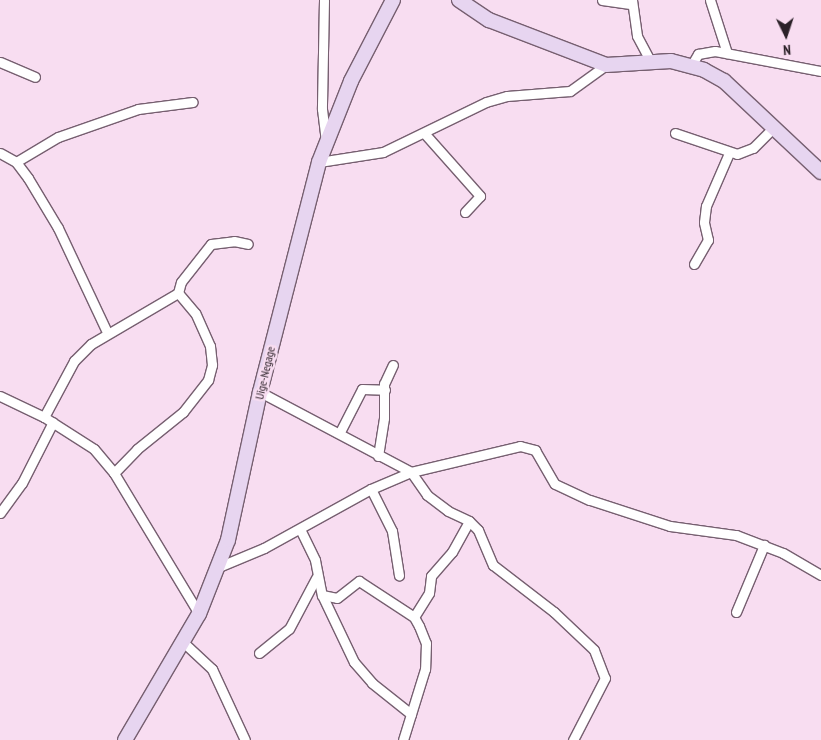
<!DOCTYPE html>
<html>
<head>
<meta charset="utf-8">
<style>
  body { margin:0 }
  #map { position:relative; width:821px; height:740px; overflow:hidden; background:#f8ddf1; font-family:"PT Sans Narrow",sans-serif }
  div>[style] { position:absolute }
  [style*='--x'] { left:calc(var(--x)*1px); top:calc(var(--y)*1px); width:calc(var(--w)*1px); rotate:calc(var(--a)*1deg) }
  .roads { filter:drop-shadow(1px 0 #765f70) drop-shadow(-1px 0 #765f70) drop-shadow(0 1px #765f70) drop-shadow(0 -1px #765f70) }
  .street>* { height:9px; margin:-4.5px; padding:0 4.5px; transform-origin:4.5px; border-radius:4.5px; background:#fff }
  .secondary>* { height:14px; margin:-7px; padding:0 7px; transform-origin:7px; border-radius:7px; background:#e7d5f0 }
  span { translate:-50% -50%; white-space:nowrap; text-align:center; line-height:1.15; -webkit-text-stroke:5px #f8ddf1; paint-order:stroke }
  .street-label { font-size:12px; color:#2b2128 }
  .north { position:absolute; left:761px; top:10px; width:50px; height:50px; -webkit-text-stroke:4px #f8ddf1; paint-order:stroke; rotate:176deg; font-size:14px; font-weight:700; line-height:20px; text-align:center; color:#2b2128 }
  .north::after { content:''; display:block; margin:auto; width:18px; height:22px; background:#2b2128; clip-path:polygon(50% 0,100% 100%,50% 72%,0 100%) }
</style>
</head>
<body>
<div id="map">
  <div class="roads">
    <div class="street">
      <div style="--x:324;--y:0;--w:109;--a:91.1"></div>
      <div style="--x:322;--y:109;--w:34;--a:83"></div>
      <div style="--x:602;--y:0;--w:30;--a:8"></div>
      <div style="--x:632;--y:0;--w:36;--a:82"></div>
      <div style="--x:637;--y:36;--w:30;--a:62"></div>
      <div style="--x:710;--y:0;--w:56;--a:72.2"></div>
      <div style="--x:0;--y:62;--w:38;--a:23"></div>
      <div style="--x:691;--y:66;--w:14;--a:-60"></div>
      <div style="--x:698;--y:54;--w:17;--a:-10"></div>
      <div style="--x:715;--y:51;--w:108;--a:10.7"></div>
      <div style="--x:675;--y:133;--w:65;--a:18.7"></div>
      <div style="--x:737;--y:154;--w:17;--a:-21"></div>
      <div style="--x:753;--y:148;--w:30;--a:-45"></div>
      <div style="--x:425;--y:134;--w:83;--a:48.4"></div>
      <div style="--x:480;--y:196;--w:22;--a:133"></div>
      <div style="--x:0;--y:153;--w:18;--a:29"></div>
      <div style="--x:16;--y:162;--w:20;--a:53"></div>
      <div style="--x:28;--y:178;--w:58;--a:59"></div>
      <div style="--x:58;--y:228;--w:115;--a:64.8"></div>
      <div style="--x:16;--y:162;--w:49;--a:-30.8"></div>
      <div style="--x:58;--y:137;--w:85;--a:-19.3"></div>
      <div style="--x:138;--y:109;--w:55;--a:-7.3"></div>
      <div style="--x:319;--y:162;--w:65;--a:-8.9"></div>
      <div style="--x:383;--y:152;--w:114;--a:-25.9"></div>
      <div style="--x:486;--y:102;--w:22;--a:-16"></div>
      <div style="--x:507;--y:96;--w:63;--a:-4.5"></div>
      <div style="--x:570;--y:91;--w:44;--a:-35.8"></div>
      <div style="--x:694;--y:264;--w:28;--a:-60"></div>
      <div style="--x:708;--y:240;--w:18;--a:-103"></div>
      <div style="--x:704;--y:222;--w:16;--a:-83"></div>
      <div style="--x:706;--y:206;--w:58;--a:-66.5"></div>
      <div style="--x:260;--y:392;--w:171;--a:27.9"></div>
      <div style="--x:411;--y:472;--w:28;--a:55"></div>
      <div style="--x:427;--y:495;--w:26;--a:37"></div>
      <div style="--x:448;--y:511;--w:23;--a:25"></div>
      <div style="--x:469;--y:521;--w:13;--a:45"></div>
      <div style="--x:478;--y:530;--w:38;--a:67"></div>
      <div style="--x:493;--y:565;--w:77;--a:37.6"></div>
      <div style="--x:554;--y:612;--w:55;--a:43.5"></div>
      <div style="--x:594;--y:650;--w:30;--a:69"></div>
      <div style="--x:605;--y:678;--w:70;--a:117.3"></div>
      <div style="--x:0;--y:396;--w:49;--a:25.5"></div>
      <div style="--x:44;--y:417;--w:59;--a:32.6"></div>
      <div style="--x:94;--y:449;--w:31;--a:50"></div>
      <div style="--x:114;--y:473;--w:165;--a:58.9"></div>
      <div style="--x:44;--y:417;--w:64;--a:-61.8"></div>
      <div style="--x:74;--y:361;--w:24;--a:-45"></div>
      <div style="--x:91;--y:344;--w:101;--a:-30.4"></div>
      <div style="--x:178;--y:293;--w:11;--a:-75"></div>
      <div style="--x:181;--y:282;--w:48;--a:-51.7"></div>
      <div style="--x:211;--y:244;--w:23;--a:-7"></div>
      <div style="--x:234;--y:241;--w:14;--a:12"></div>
      <div style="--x:340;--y:432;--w:48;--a:-62.9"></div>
      <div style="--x:362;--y:389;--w:23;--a:2"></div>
      <div style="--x:378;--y:456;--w:38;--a:-81"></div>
      <div style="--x:384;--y:418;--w:34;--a:-90"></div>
      <div style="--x:384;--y:384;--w:21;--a:-65"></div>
      <div style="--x:114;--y:473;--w:33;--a:-46"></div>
      <div style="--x:137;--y:449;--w:59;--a:-38.8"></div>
      <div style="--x:183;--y:412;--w:41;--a:-52"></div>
      <div style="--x:208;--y:380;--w:16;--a:-75"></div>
      <div style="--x:212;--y:365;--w:19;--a:-96"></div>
      <div style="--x:210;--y:346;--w:36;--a:-114"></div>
      <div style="--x:195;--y:313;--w:26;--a:-130"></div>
      <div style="--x:371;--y:489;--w:47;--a:63.4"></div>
      <div style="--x:392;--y:531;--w:45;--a:81"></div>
      <div style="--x:0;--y:513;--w:37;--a:-54"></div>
      <div style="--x:22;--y:483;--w:68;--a:-63.1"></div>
      <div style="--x:300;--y:529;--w:34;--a:64"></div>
      <div style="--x:315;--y:560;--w:36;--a:79"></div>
      <div style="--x:322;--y:595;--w:74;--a:64.5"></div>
      <div style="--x:354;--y:662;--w:28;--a:49"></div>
      <div style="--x:372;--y:683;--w:50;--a:38.5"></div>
      <div style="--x:216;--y:568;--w:52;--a:-22.6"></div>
      <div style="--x:264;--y:548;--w:122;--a:-28.9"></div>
      <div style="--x:371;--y:489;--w:43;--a:-23"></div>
      <div style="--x:411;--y:472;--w:112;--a:-13.4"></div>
      <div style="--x:520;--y:446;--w:16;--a:15"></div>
      <div style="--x:535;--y:450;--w:39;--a:60"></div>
      <div style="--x:555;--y:484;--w:38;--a:25"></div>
      <div style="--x:590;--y:500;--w:84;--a:18"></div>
      <div style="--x:670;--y:526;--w:67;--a:7.8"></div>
      <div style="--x:736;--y:535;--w:50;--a:21"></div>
      <div style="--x:783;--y:553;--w:44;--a:30.1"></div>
      <div style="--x:322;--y:595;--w:15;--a:11"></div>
      <div style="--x:337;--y:598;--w:28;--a:-38"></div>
      <div style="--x:359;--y:581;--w:66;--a:33.2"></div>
      <div style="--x:414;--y:617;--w:10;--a:61"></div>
      <div style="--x:419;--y:626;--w:18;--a:68"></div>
      <div style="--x:426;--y:643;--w:26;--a:92"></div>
      <div style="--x:425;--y:669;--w:74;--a:107.2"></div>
      <div style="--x:736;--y:612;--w:73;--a:-67.3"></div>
      <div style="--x:414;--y:617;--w:28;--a:-58"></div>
      <div style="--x:429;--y:593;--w:17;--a:-83"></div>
      <div style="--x:431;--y:576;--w:32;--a:-49"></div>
      <div style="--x:452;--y:552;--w:35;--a:-61"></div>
      <div style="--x:183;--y:642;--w:40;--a:43"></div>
      <div style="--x:212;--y:669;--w:78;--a:65.1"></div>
      <div style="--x:259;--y:653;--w:38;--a:-39"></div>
      <div style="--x:289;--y:629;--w:58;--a:-62.1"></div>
    </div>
    <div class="secondary">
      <div style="--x:459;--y:0;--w:36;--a:34"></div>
      <div style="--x:489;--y:20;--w:125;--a:21"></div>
      <div style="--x:606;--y:65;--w:65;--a:-3.5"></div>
      <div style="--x:671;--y:61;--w:34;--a:15"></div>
      <div style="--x:704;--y:70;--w:23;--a:29"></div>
      <div style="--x:724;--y:81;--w:133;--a:43.2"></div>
      <div style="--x:125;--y:740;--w:146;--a:-59.6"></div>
      <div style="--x:199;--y:614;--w:79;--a:-68.6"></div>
      <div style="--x:228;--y:540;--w:151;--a:-77.8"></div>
      <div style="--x:260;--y:392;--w:237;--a:-75.6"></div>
      <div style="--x:319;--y:162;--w:87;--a:-68.4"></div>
      <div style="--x:351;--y:81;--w:91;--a:-62.6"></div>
    </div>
  </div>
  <div class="street-label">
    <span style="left:265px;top:373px;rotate:-77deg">Uige-Negage</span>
  </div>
  <div class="north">N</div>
</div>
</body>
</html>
